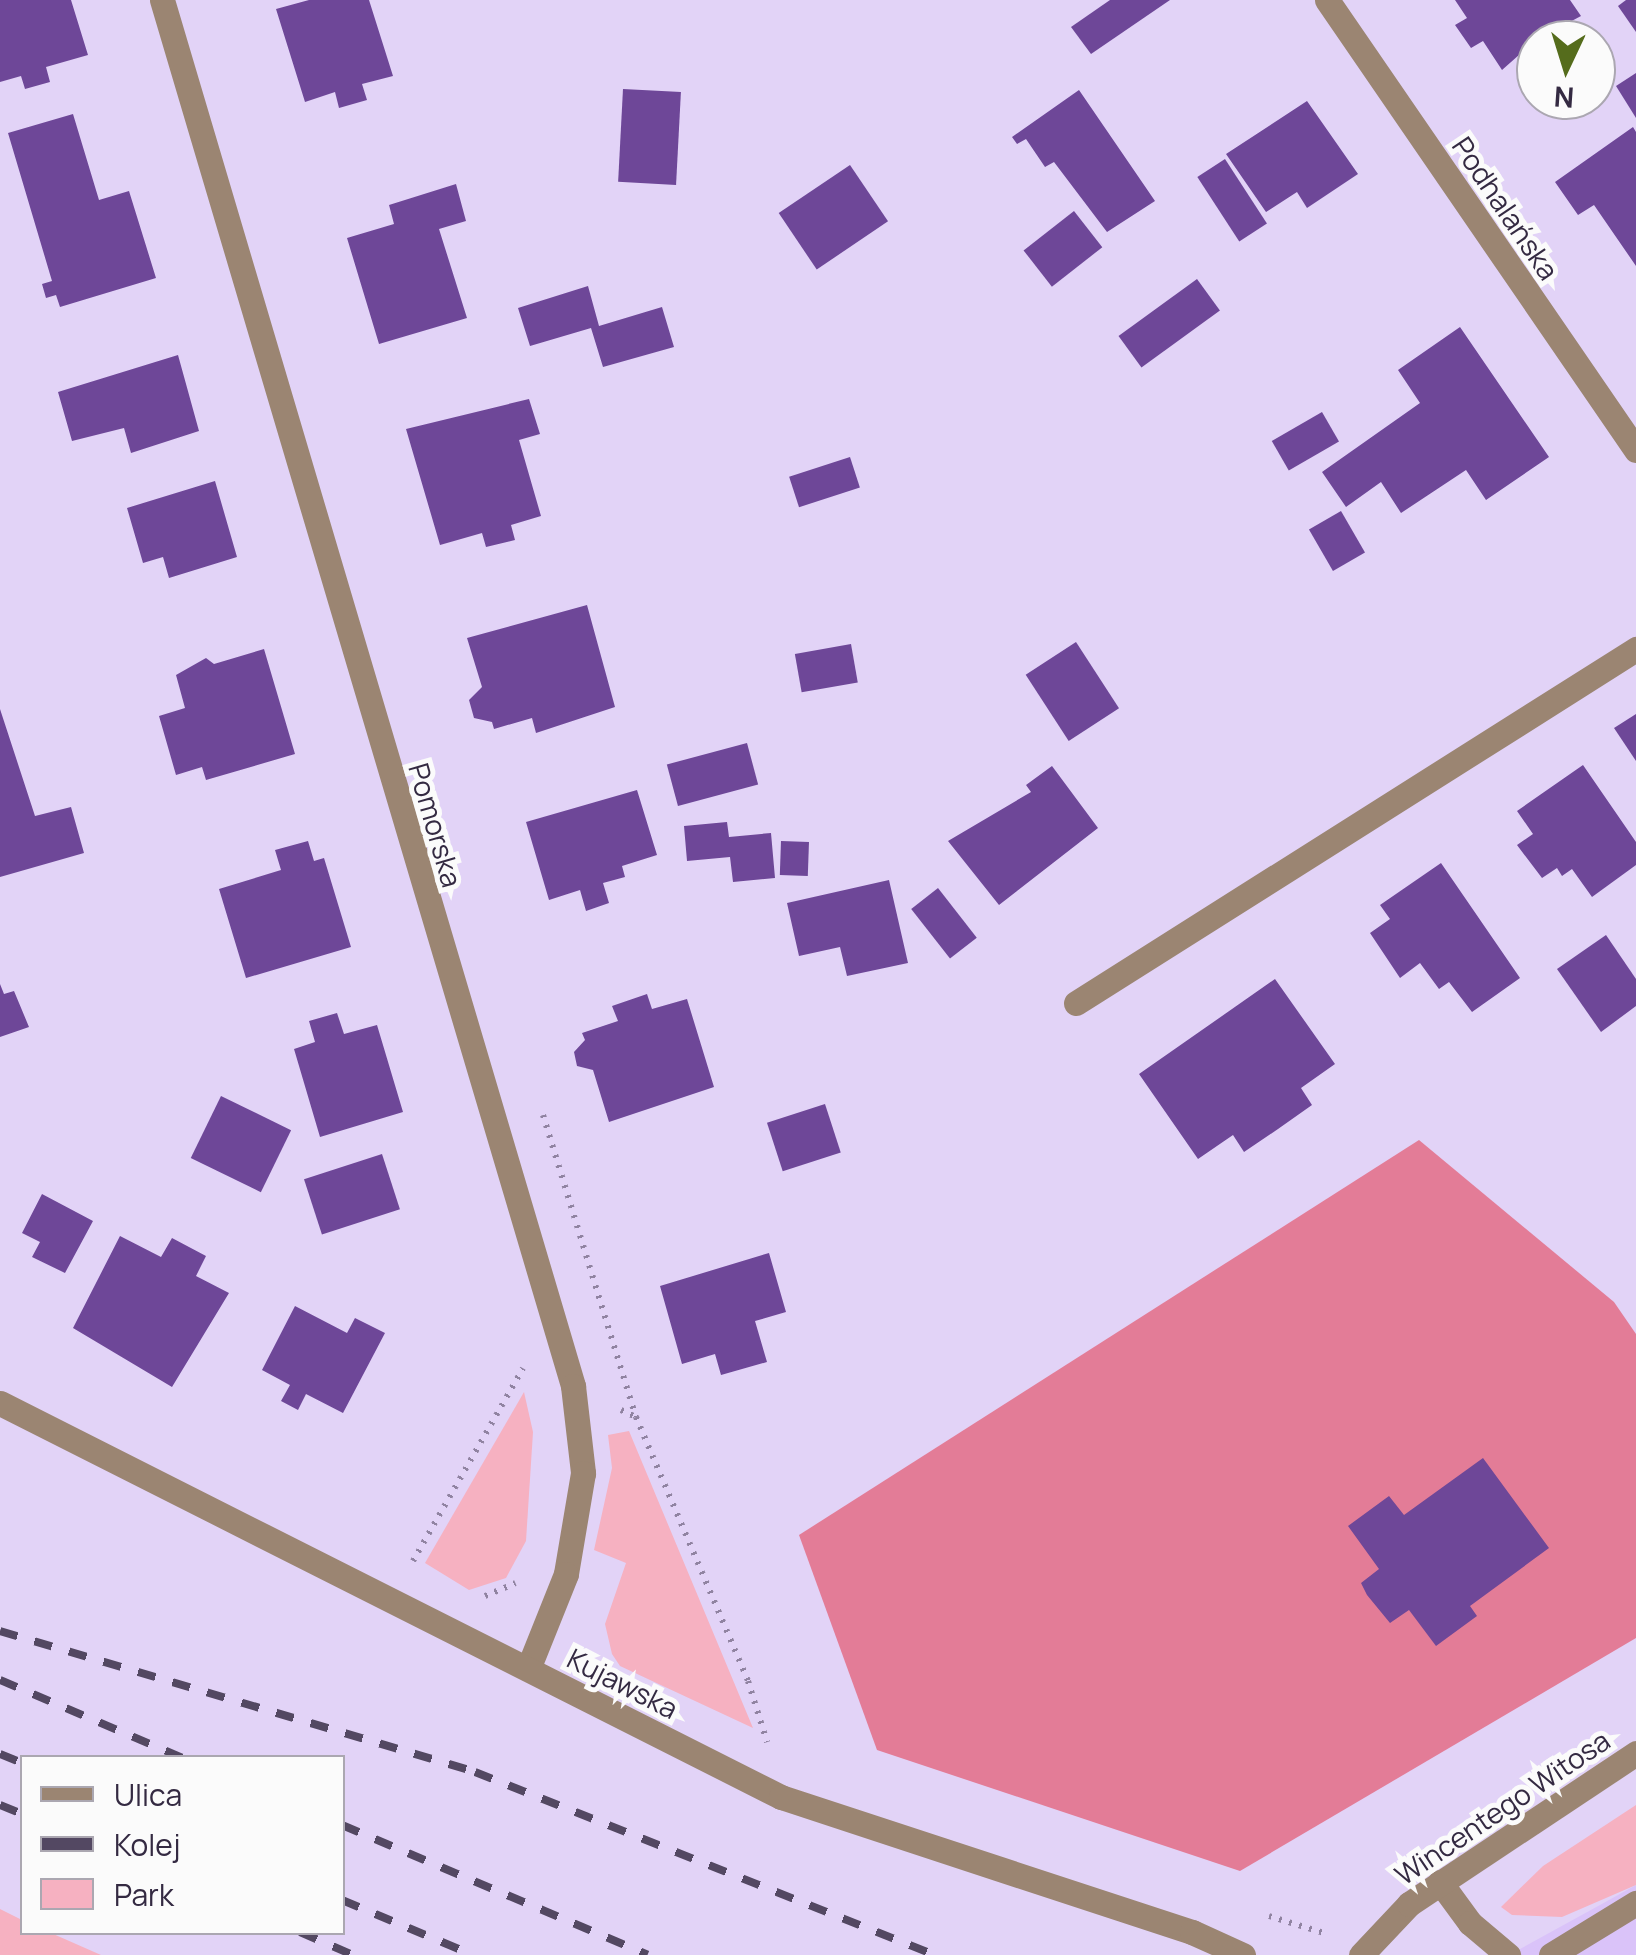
<!DOCTYPE html>
<html>
<head>
<meta charset="utf-8">
<style>
  body { margin:0 }
  #map { position:relative; width:1636px; height:1955px; overflow:hidden; background:#e2d3f7; font-family:Manrope,sans-serif }
  div>[style] { position:absolute }
  [style*='--x'] { left:calc(var(--x)*1px); top:calc(var(--y)*1px); width:calc(var(--w)*1px); rotate:calc(var(--a)*1deg) }
  .built>* { inset:0; background:#dac3f9 }
  .green>* { inset:0; background:#f6b1c1 }
  .forest>* { inset:0; background:#e37c97 }
  .building>* { inset:0; background:#6e4798; transform-origin:0 0 }
  .path>* { height:6px; margin-top:-3px; transform-origin:0; background:repeating-linear-gradient(90deg,#9083a1 0 2.5px,transparent 0 10.5px) }
  .minor>* { height:25px; margin:-12.5px; padding:0 12.5px; transform-origin:12.5px; border-radius:12.5px; background:#9b8572 }
  .rail>* { height:8px; margin-top:-4px; transform-origin:0; background:repeating-linear-gradient(90deg,#534862 0 18px,transparent 0 36px) }
  span { translate:-50% -50%; white-space:nowrap; text-align:center; line-height:1.15; -webkit-text-stroke:10px #fbfbfb; paint-order:stroke }
  .street-label { font-size:28px; color:#342a42 }
  .legend { position:absolute; left:20px; top:1755px; width:325px; height:180px; box-sizing:border-box; background:#fbfbfb; border:2px solid #aba7b1; margin:0; padding:12px 18px; list-style:none; font-size:30px; color:#342a42 }
  .legend li { display:flex; align-items:center; gap:20px; height:50px }
  .legend b { width:50px; border:2px solid #aba7b1 }
  .north { position:absolute; left:1516px; top:20px; width:100px; height:100px; box-sizing:border-box; background:#fbfbfb; border:2px solid #aba7b1; border-radius:50%; rotate:184deg; font-size:28px; font-weight:700; line-height:40px; text-align:center; color:#342a42 }
  .north::after { content:''; display:block; margin:auto; width:35px; height:45px; background:#556c1c; clip-path:polygon(50% 0,100% 100%,50% 72%,0 100%) }
</style>
</head>
<body>
<div id="map">
  <div class="built">
    <div style="clip-path:polygon(1636px 1885px,1636px 1955px,1509px 1955px,1600px 1905px)"></div>
  </div>
  <div class="green">
    <div style="clip-path:polygon(524px 1392px,533px 1432px,526px 1541px,506px 1578px,469px 1590px,425px 1563px)"></div>
    <div style="clip-path:polygon(629px 1431px,753px 1728px,620px 1666px,612px 1654px,605px 1624px,626px 1563px,594px 1550px,612px 1468px,608px 1435px)"></div>
    <div style="clip-path:polygon(1636px 1805px,1636px 1885px,1562px 1917px,1512px 1915px,1501px 1907px,1543px 1866px)"></div>
    <div style="clip-path:polygon(0 1909px,22px 1920px,22px 1932px,51px 1933px,101px 1955px,0 1955px)"></div>
  </div>
  <div class="forest">
    <div style="clip-path:polygon(1419px 1140px,1614px 1302px,1636px 1334px,1636px 1638px,1240px 1871px,877px 1750px,799px 1535px)"></div>
  </div>
  <div class="building">
    <div style="clip-path:polygon(0 0,71px 0,88px 55px,46px 67px,50px 82px,25px 89px,21px 76px,0 82px)"></div>
    <div style="clip-path:polygon(309px 0,369px 0,393px 76px,362px 84px,367px 100px,339px 108px,335px 92px,305px 102px,276px 9px)"></div>
    <div style="clip-path:polygon(1110px 0,1170px 0,1091px 54px,1071px 27px)"></div>
    <div style="clip-path:polygon(1455px 0,1570px 0,1581px 16px,1536px 40px,1502px 70px,1483px 41px,1471px 48px,1455px 25px,1467px 18px)"></div>
    <div style="clip-path:polygon(1626px 0,1636px 0,1636px 32px,1618px 6px)"></div>
    <div style="clip-path:polygon(1636px 73px,1636px 118px,1616px 86px)"></div>
    <div style="left:623px;top:89px;width:58px;height:93px;rotate:3deg"></div>
    <div style="clip-path:polygon(1079px 90px,1155px 201px,1107px 232px,1054px 162px,1045px 167px,1026px 139px,1017px 144px,1012px 137px)"></div>
    <div style="clip-path:polygon(1307px 101px,1358px 174px,1307px 208px,1297px 192px,1266px 212px,1226px 154px)"></div>
    <div style="clip-path:polygon(73px 114px,99px 200px,129px 191px,156px 278px,60px 307px,56px 295px,46px 298px,42px 284px,52px 281px,8px 133px)"></div>
    <div style="clip-path:polygon(1633px 127px,1636px 132px,1636px 266px,1594px 205px,1578px 215px,1555px 182px)"></div>
    <div style="left:1225px;top:159px;width:77px;height:33px;rotate:57deg"></div>
    <div style="left:850px;top:165px;width:68px;height:86px;rotate:56deg"></div>
    <div style="clip-path:polygon(456px 184px,466px 221px,439px 229px,467px 318px,379px 344px,347px 238px,394px 224px,389px 205px)"></div>
    <div style="left:1074px;top:211px;width:46px;height:64px;rotate:52deg"></div>
    <div style="left:1197px;top:279px;width:39px;height:97px;rotate:54deg"></div>
    <div style="clip-path:polygon(588px 286px,599px 326px,662px 307px,674px 347px,603px 367px,591px 328px,530px 346px,518px 308px)"></div>
    <div style="clip-path:polygon(1460px 327px,1549px 457px,1486px 500px,1466px 470px,1401px 513px,1381px 482px,1346px 507px,1322px 472px,1420px 403px,1398px 370px)"></div>
    <div style="clip-path:polygon(178px 355px,199px 431px,131px 453px,124px 428px,72px 441px,58px 392px)"></div>
    <div style="clip-path:polygon(529px 399px,540px 434px,519px 440px,541px 516px,511px 525px,515px 540px,486px 547px,482px 533px,440px 545px,406px 429px)"></div>
    <div style="left:1322px;top:412px;width:34px;height:58px;rotate:60deg"></div>
    <div style="left:850px;top:457px;width:32px;height:64px;rotate:72deg"></div>
    <div style="clip-path:polygon(215px 481px,237px 557px,169px 578px,163px 557px,143px 563px,127px 508px)"></div>
    <div style="left:1341px;top:511px;width:48px;height:37px;rotate:60deg"></div>
    <div style="clip-path:polygon(587px 605px,615px 707px,536px 733px,532px 718px,494px 729px,492px 722px,474px 718px,469px 700px,482px 687px,467px 638px)"></div>
    <div style="left:1076px;top:642px;width:79px;height:60px;rotate:57deg"></div>
    <div style="left:851px;top:644px;width:39px;height:57px;rotate:80deg"></div>
    <div style="clip-path:polygon(264px 649px,295px 754px,206px 780px,202px 767px,176px 775px,159px 716px,185px 708px,176px 675px,206px 658px,214px 664px)"></div>
    <div style="clip-path:polygon(0 709px,35px 816px,71px 807px,84px 853px,0 877px)"></div>
    <div style="clip-path:polygon(1636px 714px,1636px 761px,1614px 728px)"></div>
    <div style="left:747px;top:743px;width:43px;height:83px;rotate:75deg"></div>
    <div style="clip-path:polygon(1583px 765px,1636px 842px,1636px 865px,1592px 897px,1572px 869px,1562px 876px,1557px 868px,1542px 878px,1517px 845px,1533px 834px,1517px 811px)"></div>
    <div style="clip-path:polygon(1052px 766px,1098px 828px,999px 905px,948px 841px,1031px 792px,1026px 785px)"></div>
    <div style="clip-path:polygon(637px 790px,657px 855px,622px 866px,625px 877px,603px 883px,609px 903px,586px 911px,580px 890px,549px 900px,526px 822px)"></div>
    <div style="clip-path:polygon(727px 822px,729px 837px,771px 833px,775px 878px,733px 882px,730px 857px,687px 861px,684px 826px)"></div>
    <div style="clip-path:polygon(308px 841px,314px 861px,324px 858px,351px 947px,246px 978px,219px 889px,281px 870px,275px 850px)"></div>
    <div style="left:781px;top:841px;width:28px;height:34px;rotate:2deg"></div>
    <div style="clip-path:polygon(1441px 863px,1520px 978px,1472px 1012px,1449px 982px,1439px 989px,1420px 963px,1400px 978px,1370px 933px,1390px 919px,1380px 905px)"></div>
    <div style="clip-path:polygon(889px 880px,908px 963px,847px 976px,840px 947px,799px 956px,787px 903px)"></div>
    <div style="left:938px;top:888px;width:63px;height:34px;rotate:52deg"></div>
    <div style="clip-path:polygon(1606px 935px,1636px 979px,1636px 1006px,1601px 1032px,1557px 969px)"></div>
    <div style="clip-path:polygon(1275px 979px,1335px 1064px,1301px 1088px,1312px 1105px,1278px 1129px,1244px 1152px,1233px 1135px,1198px 1159px,1139px 1074px)"></div>
    <div style="clip-path:polygon(0 984px,4px 994px,14px 991px,29px 1027px,0 1037px)"></div>
    <div style="clip-path:polygon(647px 994px,652px 1009px,687px 999px,714px 1087px,609px 1122px,593px 1070px,577px 1066px,574px 1052px,585px 1040px,582px 1033px,618px 1021px,612px 1006px)"></div>
    <div style="clip-path:polygon(337px 1013px,344px 1034px,377px 1025px,403px 1112px,320px 1137px,294px 1049px,315px 1042px,309px 1021px)"></div>
    <div style="left:221px;top:1096px;width:78px;height:69px;rotate:26deg"></div>
    <div style="left:825px;top:1104px;width:51px;height:61px;rotate:72deg"></div>
    <div style="left:382px;top:1154px;width:58px;height:82px;rotate:72deg"></div>
    <div style="clip-path:polygon(42px 1194px,93px 1221px,65px 1273px,32px 1257px,40px 1242px,22px 1233px)"></div>
    <div style="clip-path:polygon(120px 1236px,161px 1257px,172px 1238px,206px 1256px,196px 1276px,229px 1293px,172px 1387px,73px 1328px)"></div>
    <div style="clip-path:polygon(769px 1253px,786px 1312px,755px 1321px,767px 1362px,721px 1375px,715px 1354px,682px 1364px,660px 1286px)"></div>
    <div style="clip-path:polygon(295px 1306px,347px 1333px,355px 1318px,385px 1333px,343px 1413px,306px 1394px,298px 1410px,281px 1401px,290px 1385px,262px 1370px)"></div>
    <div style="clip-path:polygon(1483px 1458px,1549px 1548px,1470px 1606px,1477px 1616px,1436px 1646px,1409px 1610px,1390px 1623px,1367px 1595px,1361px 1583px,1379px 1569px,1348px 1526px,1389px 1496px,1404px 1515px)"></div>
  </div>
  <div class="path">
    <div style="--x:543;--y:1115;--w:316;--a:72.9"></div>
    <div style="--x:621;--y:1410;--w:17;--a:25"></div>
    <div style="--x:636;--y:1417;--w:287;--a:67"></div>
    <div style="--x:748;--y:1681;--w:64;--a:72.7"></div>
    <div style="--x:413;--y:1561;--w:222;--a:-60.3"></div>
    <div style="--x:485;--y:1596;--w:33;--a:-23"></div>
    <div style="--x:1269;--y:1916;--w:58;--a:17.2"></div>
  </div>
  <div class="minor">
    <div style="--x:162;--y:0;--w:1446;--a:73.48"></div>
    <div style="--x:573;--y:1386;--w:88;--a:83.4"></div>
    <div style="--x:583;--y:1473;--w:102;--a:99.6"></div>
    <div style="--x:566;--y:1574;--w:102;--a:111.8"></div>
    <div style="--x:1327;--y:0;--w:546;--a:55.52"></div>
    <div style="--x:1076;--y:1003;--w:663;--a:-32.3"></div>
    <div style="--x:0;--y:1403;--w:875;--a:26.77"></div>
    <div style="--x:781;--y:1797;--w:433;--a:18.2"></div>
    <div style="--x:1192;--y:1932;--w:56;--a:24.3"></div>
    <div style="--x:1440;--y:1882;--w:51;--a:53.8"></div>
    <div style="--x:1470;--y:1923;--w:50;--a:40.1"></div>
    <div style="--x:1361;--y:1955;--w:70;--a:-46.7"></div>
    <div style="--x:1409;--y:1904;--w:273;--a:-33.6"></div>
    <div style="--x:1551;--y:1955;--w:100;--a:-31.5"></div>
  </div>
  <div class="rail">
    <div style="--x:0;--y:1631;--w:495;--a:16.5"></div>
    <div style="--x:475;--y:1772;--w:494;--a:21.7"></div>
    <div style="--x:0;--y:1680;--w:199;--a:23.1"></div>
    <div style="--x:0;--y:1754;--w:24;--a:22"></div>
    <div style="--x:0;--y:1805;--w:24;--a:22"></div>
    <div style="--x:342;--y:1825;--w:332;--a:23"></div>
    <div style="--x:342;--y:1900;--w:142;--a:22.8"></div>
    <div style="--x:300;--y:1932;--w:58;--a:23.5"></div>
  </div>
  <div class="street-label">
    <span style="left:1506px;top:208px;rotate:56deg">Podhalańska</span>
    <span style="left:436px;top:825px;rotate:74deg">Pomorska</span>
    <span style="left:623px;top:1683px;rotate:27deg">Kujawska</span>
    <span style="left:1502px;top:1807px;rotate:-34deg">Wincentego Witosa</span>
  </div>
  <ul class="legend">
  <li><b style="height:12px;background:#9b8572"></b>Ulica</li>
  <li><b style="height:12px;background:#534862"></b>Kolej</li>
  <li><b style="height:28px;background:#f6b1c1"></b>Park</li>
  </ul>
  <div class="north">N</div>
</div>
</body>
</html>
